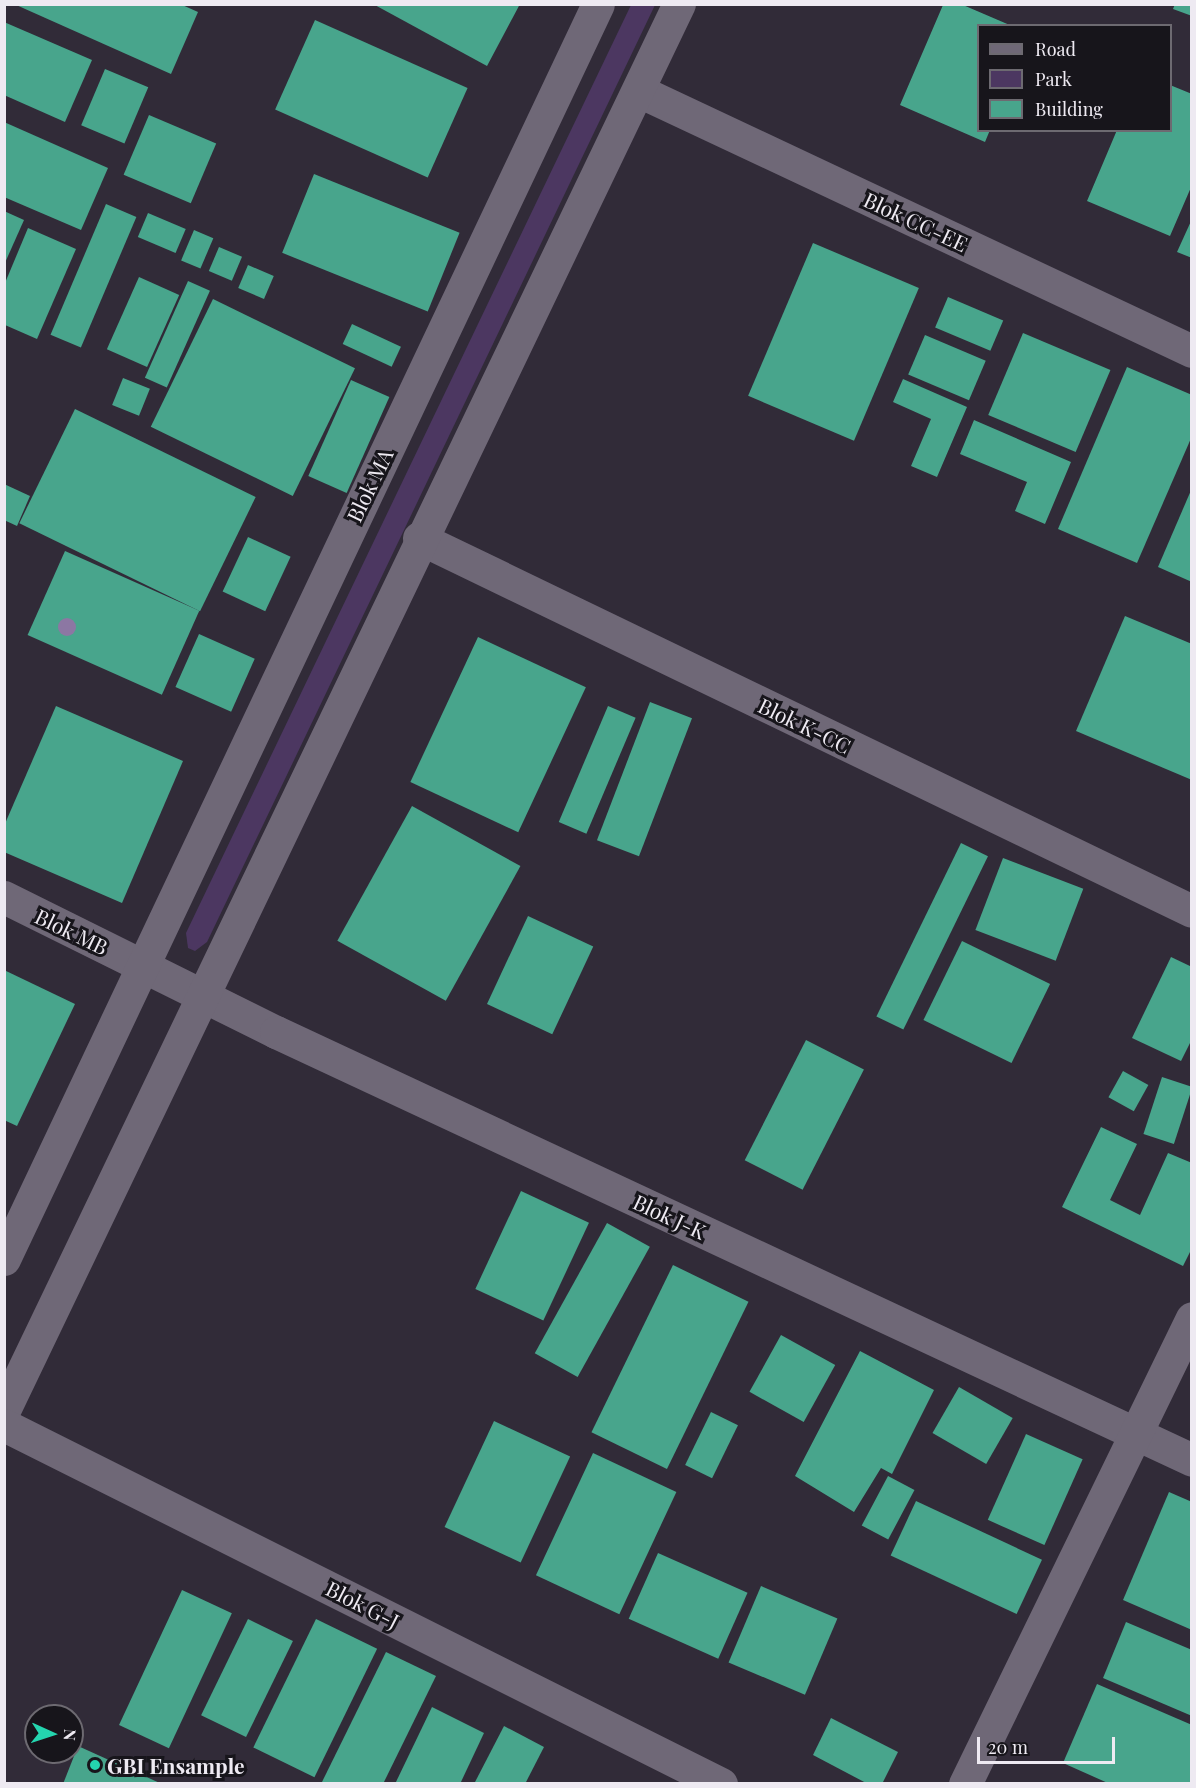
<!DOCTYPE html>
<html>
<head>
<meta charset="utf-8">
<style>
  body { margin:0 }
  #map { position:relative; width:1196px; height:1788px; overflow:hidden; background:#312b38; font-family:"Playfair Display",serif }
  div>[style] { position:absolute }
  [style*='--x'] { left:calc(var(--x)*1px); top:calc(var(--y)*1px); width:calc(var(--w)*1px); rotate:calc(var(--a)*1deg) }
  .green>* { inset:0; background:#4c3761 }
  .building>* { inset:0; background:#48a58c; transform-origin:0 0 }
  .minor>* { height:33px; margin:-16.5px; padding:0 16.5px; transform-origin:16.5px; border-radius:16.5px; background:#6f6877 }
  .trees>* { width:18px; height:18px; margin:-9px; border-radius:50%; background:#8c77a3 }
  .dots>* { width:16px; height:16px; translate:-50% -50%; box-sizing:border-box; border:3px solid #17151b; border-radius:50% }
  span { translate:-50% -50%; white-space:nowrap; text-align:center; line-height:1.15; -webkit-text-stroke:6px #17151b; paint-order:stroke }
  .street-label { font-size:21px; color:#eeeaf2 }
  .poi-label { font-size:21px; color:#eeeaf2; font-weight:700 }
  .left { translate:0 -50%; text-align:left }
  .frame { position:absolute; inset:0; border:6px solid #eeeaf2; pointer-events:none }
  .legend { position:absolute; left:977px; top:24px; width:195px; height:108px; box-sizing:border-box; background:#17151b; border:2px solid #6d6a71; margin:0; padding:8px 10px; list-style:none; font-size:18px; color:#eeeaf2 }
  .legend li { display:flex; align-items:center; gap:12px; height:30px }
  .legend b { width:30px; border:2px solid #6d6a71 }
  .north { position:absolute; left:24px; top:1704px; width:60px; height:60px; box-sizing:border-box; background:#17151b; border:2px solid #6d6a71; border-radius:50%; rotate:93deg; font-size:16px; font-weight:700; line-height:24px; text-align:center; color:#eeeaf2 }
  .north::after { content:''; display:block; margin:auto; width:21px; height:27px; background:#24d5af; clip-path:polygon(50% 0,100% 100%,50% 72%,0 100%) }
  .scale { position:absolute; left:977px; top:1737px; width:138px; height:27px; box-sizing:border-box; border:3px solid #eeeaf2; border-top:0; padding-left:8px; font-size:18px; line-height:21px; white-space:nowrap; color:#eeeaf2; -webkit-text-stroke:4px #17151b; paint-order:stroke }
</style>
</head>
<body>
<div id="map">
  <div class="green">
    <div style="clip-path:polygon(631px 5px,655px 5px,207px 942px,195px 951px,188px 948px,186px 933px)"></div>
  </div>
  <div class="building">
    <div style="clip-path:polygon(14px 4px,180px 4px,198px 12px,171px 74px)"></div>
    <div style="clip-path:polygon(373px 4px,520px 4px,487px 66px)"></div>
    <div style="clip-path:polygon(1175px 4px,1192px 4px,1192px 16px,1173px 9px)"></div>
    <div style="clip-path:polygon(943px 5px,963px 5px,1012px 26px,978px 26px,978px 130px,990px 130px,985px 142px,900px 105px)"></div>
    <div style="left:315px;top:20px;width:167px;height:98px;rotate:24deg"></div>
    <div style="clip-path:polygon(4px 22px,92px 60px,65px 122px,4px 95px)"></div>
    <div style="left:105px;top:69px;width:47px;height:61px;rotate:23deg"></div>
    <div style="clip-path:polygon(1170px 85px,1192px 94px,1192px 185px,1170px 236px,1087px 201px,1117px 130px,1170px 130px)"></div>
    <div style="left:149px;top:115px;width:73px;height:65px;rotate:23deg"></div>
    <div style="clip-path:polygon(4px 122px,108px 168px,81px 230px,4px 197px)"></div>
    <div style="left:314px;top:174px;width:157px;height:85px;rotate:22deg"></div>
    <div style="left:106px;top:204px;width:33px;height:142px;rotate:23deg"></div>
    <div style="clip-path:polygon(4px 211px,24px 220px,4px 265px)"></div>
    <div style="left:148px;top:213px;width:41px;height:26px;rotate:23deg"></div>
    <div style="clip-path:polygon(1192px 219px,1192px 258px,1177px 252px)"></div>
    <div style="clip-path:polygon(28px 228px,76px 249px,37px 339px,5px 325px,5px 283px)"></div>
    <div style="left:194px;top:230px;width:21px;height:33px;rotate:23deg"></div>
    <div style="left:813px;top:243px;width:115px;height:166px;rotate:23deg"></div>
    <div style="left:219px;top:247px;width:25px;height:26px;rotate:23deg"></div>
    <div style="left:248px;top:265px;width:28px;height:25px;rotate:23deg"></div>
    <div style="left:139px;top:277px;width:44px;height:79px;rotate:24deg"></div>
    <div style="left:188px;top:281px;width:24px;height:106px;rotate:24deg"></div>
    <div style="left:948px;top:297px;width:60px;height:33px;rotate:23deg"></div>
    <div style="left:213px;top:299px;width:158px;height:142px;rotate:26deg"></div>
    <div style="left:352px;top:324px;width:54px;height:22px;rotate:25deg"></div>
    <div style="left:1023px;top:333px;width:95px;height:89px;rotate:23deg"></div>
    <div style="left:925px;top:335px;width:66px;height:43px;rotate:23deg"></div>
    <div style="clip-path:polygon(1127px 367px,1192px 395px,1192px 436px,1137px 563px,1058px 529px)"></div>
    <div style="left:123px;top:378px;width:29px;height:29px;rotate:22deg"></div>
    <div style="clip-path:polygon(903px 379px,967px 407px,937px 477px,911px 466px,931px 419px,893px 402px)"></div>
    <div style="left:351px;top:380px;width:42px;height:105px;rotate:24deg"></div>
    <div style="left:75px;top:409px;width:201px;height:127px;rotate:26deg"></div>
    <div style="clip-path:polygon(974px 420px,1071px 462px,1045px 524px,1015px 511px,1027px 482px,960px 454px)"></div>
    <div style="clip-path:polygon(4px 484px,30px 496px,17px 526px,4px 520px)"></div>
    <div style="clip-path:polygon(1192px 488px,1192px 582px,1158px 567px)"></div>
    <div style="left:248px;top:537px;width:47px;height:60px;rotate:25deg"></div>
    <div style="left:65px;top:551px;width:147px;height:92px;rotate:24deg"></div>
    <div style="clip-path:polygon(1125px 616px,1192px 644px,1192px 780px,1076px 731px)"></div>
    <div style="left:199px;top:634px;width:61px;height:58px;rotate:24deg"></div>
    <div style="left:478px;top:637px;width:119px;height:160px;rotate:25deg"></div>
    <div style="left:650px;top:702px;width:45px;height:148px;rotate:21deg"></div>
    <div style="clip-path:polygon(56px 706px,183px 761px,122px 903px,4px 852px,4px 826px)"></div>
    <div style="left:608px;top:706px;width:30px;height:126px;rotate:23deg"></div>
    <div style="left:412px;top:806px;width:124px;height:154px;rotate:29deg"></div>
    <div style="left:961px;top:843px;width:30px;height:193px;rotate:26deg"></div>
    <div style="left:1003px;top:858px;width:86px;height:77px;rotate:21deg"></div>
    <div style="left:528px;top:916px;width:72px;height:97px;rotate:25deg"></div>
    <div style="left:962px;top:941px;width:98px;height:88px;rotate:26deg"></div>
    <div style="clip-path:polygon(1171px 957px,1192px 967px,1192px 1039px,1181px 1061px,1132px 1038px)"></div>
    <div style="clip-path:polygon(4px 970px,75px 1004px,17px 1126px,4px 1120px)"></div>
    <div style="left:806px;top:1040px;width:65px;height:135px;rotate:27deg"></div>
    <div style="left:1123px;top:1071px;width:29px;height:30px;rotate:29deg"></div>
    <div style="left:1162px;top:1077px;width:32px;height:60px;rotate:18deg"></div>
    <div style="clip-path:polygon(1101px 1127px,1137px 1144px,1110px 1200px,1140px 1215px,1168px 1153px,1192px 1163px,1192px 1248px,1183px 1266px,1062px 1207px)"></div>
    <div style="left:521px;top:1191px;width:75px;height:108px;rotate:25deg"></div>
    <div style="left:607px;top:1223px;width:49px;height:149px;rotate:29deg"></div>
    <div style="left:673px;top:1265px;width:84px;height:186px;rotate:26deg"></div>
    <div style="left:781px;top:1335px;width:62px;height:65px;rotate:29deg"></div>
    <div style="clip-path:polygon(860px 1351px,934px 1390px,892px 1474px,881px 1468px,854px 1512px,795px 1476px)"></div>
    <div style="left:959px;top:1387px;width:62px;height:53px;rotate:30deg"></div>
    <div style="left:711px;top:1412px;width:30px;height:59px;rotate:26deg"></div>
    <div style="left:494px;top:1421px;width:84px;height:117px;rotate:25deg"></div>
    <div style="left:1026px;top:1434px;width:62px;height:94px;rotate:24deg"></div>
    <div style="left:593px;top:1453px;width:92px;height:135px;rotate:25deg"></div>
    <div style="left:888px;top:1476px;width:30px;height:56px;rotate:28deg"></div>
    <div style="clip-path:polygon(1169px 1492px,1192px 1502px,1192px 1630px,1123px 1600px)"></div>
    <div style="left:916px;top:1501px;width:139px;height:60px;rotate:25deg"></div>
    <div style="left:658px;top:1553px;width:98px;height:72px;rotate:24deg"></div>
    <div style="left:761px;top:1586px;width:83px;height:83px;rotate:23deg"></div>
    <div style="left:182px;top:1590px;width:55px;height:149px;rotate:25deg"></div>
    <div style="left:248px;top:1619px;width:50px;height:107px;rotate:26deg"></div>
    <div style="left:316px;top:1619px;width:68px;height:143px;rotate:26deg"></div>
    <div style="clip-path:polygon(1126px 1622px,1192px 1650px,1192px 1716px,1103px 1678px)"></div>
    <div style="clip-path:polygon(386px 1652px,436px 1676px,383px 1784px,321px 1784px)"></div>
    <div style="clip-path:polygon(1097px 1684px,1192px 1725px,1192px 1784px,1110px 1784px,1063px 1763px)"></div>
    <div style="clip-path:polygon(432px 1707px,484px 1733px,460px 1784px,395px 1784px)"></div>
    <div style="clip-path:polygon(831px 1718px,898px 1752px,882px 1784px,868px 1784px,813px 1755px)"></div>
    <div style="clip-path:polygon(504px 1726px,544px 1747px,525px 1784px,474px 1784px)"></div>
    <div style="clip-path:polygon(78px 1746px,162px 1784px,63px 1784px)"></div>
  </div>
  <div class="minor">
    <div style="--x:639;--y:91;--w:611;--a:25.18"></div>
    <div style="--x:419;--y:538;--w:858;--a:25.76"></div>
    <div style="--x:4;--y:897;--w:304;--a:26.4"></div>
    <div style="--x:276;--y:1032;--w:1011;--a:25.04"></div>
    <div style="--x:4;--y:1259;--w:1388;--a:-64.67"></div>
    <div style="--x:4;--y:1410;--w:1560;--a:-64.36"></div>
    <div style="--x:4;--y:1425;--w:802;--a:26.6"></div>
    <div style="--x:965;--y:1784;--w:518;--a:-64.03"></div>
  </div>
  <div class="trees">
    <div style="left:67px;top:627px"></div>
  </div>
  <div class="dots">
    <div style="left:95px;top:1765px;background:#24d5af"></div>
  </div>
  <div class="street-label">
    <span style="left:916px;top:221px;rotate:25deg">Blok CC-EE</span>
    <span style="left:369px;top:485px;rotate:-64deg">Blok MA</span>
    <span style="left:805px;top:725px;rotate:26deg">Blok K-CC</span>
    <span style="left:72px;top:931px;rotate:26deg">Blok MB</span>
    <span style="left:670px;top:1216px;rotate:25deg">Blok J-K</span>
    <span style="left:363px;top:1604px;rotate:27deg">Blok G-J</span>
  </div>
  <div class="poi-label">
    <span class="left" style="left:107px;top:1765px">GBI Ensample</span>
  </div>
  <div class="frame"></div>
  <ul class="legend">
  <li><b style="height:8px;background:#6f6877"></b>Road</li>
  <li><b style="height:16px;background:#4c3761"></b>Park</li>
  <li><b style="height:16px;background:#48a58c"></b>Building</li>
  </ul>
  <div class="north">N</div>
  <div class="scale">20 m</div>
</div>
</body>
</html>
